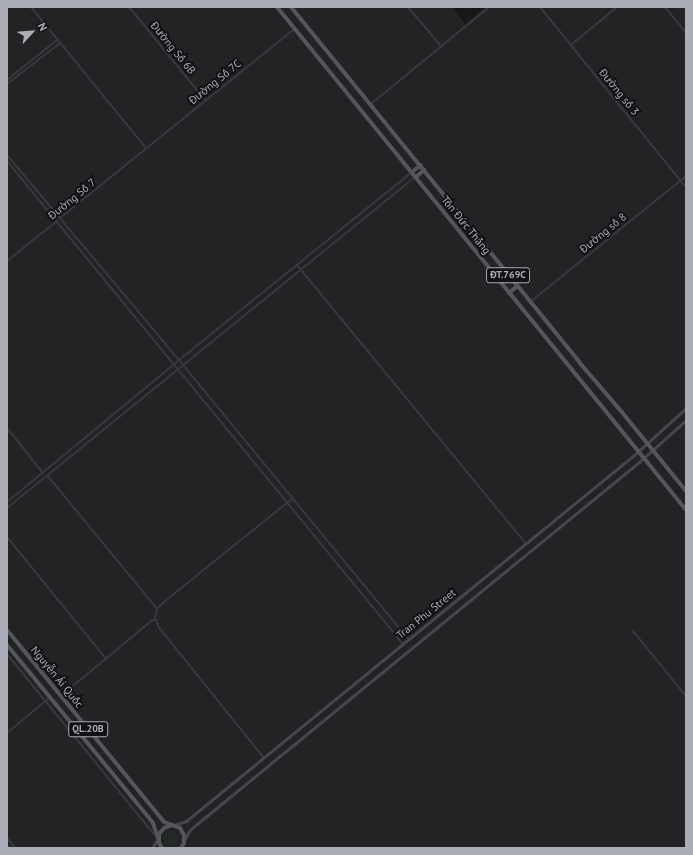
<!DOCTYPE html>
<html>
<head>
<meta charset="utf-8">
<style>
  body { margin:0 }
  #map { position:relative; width:693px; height:855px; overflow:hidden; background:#171618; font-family:"PT Sans",sans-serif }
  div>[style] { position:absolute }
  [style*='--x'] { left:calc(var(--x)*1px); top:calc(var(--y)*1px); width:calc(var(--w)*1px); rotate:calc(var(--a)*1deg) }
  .built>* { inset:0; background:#232325 }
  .green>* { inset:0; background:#232a24 }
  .round { border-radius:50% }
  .minor>* { height:2px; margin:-1px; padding:0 1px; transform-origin:1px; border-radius:1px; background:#38383d }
  .secondary>* { height:3px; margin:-1.5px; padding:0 1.5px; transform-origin:1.5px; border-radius:1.5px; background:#46474c }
  .primary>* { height:4px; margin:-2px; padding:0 2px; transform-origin:2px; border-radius:2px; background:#54565b }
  span { translate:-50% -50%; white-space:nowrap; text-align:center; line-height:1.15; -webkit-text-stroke:4px #121113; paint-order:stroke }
  .shield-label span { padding:1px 3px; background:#121113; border:1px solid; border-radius:3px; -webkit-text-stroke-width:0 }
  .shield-label { font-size:10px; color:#aaadb6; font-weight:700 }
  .street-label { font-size:11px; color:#aaadb6 }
  .frame { position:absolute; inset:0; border:8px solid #aaadb6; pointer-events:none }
  .north { position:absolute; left:12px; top:12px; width:40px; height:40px; -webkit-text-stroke:3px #121113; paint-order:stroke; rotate:64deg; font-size:11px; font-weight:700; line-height:16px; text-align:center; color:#aaadb6 }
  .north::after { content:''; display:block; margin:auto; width:14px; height:18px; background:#aaadb6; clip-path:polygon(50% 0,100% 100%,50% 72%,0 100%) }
</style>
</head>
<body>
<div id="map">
  <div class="built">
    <div style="clip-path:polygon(7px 7px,452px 7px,465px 24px,486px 7px,686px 7px,686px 848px,7px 848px)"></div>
  </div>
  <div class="green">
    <div class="round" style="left:162px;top:831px;width:16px;height:16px"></div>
  </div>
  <div class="minor">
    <div style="--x:31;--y:7;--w:182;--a:50.8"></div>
    <div style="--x:129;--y:7;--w:120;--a:50.7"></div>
    <div style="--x:408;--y:7;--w:51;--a:49.8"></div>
    <div style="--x:540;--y:7;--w:232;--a:51"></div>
    <div style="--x:665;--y:7;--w:33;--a:51"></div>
    <div style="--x:571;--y:45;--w:60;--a:-39.6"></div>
    <div style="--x:7;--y:80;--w:64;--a:-38.7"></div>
    <div style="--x:7;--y:84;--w:67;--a:-37.7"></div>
    <div style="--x:371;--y:104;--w:153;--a:-39.4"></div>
    <div style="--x:7;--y:155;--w:268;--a:50"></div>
    <div style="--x:179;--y:360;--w:361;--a:50.6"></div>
    <div style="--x:7;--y:161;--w:625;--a:50.65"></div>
    <div style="--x:60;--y:218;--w:301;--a:-38.9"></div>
    <div style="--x:7;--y:261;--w:64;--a:-38.7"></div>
    <div style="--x:297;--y:265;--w:361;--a:50.6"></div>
    <div style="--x:530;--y:302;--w:201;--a:-38.9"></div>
    <div style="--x:7;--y:428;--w:58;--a:51.3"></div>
    <div style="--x:47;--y:475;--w:173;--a:50.6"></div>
    <div style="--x:7;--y:502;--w:223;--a:-39.5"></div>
    <div style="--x:179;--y:360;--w:298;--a:-38.9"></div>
    <div style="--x:7;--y:508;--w:525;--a:-39.05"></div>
    <div style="--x:7;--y:537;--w:157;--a:50.9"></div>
    <div style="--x:633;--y:631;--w:84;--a:50.8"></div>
    <div style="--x:7;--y:654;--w:232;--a:50.8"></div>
    <div style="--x:62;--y:695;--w:116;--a:-39.7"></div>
    <div style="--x:151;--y:621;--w:4;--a:-14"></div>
    <div style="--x:7;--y:733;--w:55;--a:-39.8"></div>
    <div style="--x:264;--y:758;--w:169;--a:-128.8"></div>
    <div style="--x:158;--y:626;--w:9;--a:-108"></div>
    <div style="--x:155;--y:617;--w:8;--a:-76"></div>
    <div style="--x:157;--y:609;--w:11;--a:-45"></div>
    <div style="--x:165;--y:601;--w:163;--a:-38.8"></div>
    <div style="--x:7;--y:838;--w:13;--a:51"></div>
    <div style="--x:7;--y:844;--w:5;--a:53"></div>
  </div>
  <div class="secondary">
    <div style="--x:174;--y:825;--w:13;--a:-18"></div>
    <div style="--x:186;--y:821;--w:578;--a:-39.25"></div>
    <div style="--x:634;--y:455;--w:70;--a:-42.1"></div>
    <div style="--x:185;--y:839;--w:9;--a:-63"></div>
    <div style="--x:189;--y:831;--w:12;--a:-42"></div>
    <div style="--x:198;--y:823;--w:570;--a:-39.3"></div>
    <div style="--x:639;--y:462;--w:63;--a:-41.8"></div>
    <div style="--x:152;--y:848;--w:12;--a:-59"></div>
  </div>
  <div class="primary">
    <div style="--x:277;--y:7;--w:648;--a:50.88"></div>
    <div style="--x:291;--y:7;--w:457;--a:50.9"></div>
    <div style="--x:579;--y:362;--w:65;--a:49.4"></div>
    <div style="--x:621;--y:411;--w:103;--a:50.9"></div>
    <div style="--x:412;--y:172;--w:11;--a:-38"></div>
    <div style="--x:416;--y:177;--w:11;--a:-41"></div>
    <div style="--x:509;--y:293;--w:11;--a:-41"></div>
    <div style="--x:7;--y:630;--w:242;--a:50.7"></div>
    <div style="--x:160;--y:817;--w:6;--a:51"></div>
    <div style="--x:164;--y:822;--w:9;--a:21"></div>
    <div style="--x:7;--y:645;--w:230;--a:50.6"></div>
    <div style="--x:153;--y:823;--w:16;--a:72"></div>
    <div style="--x:162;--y:848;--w:6;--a:-121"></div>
    <div style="--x:159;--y:843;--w:9;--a:-90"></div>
    <div style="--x:159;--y:834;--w:8;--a:-50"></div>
    <div style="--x:164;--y:828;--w:9;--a:-21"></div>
    <div style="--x:172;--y:825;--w:9;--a:21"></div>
    <div style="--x:180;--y:828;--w:8;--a:60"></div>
    <div style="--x:184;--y:835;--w:8;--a:90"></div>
    <div style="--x:184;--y:843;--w:6;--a:121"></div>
  </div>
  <div class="shield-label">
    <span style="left:508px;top:275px">ĐT.769C</span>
    <span style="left:88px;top:729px">QL.20B</span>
  </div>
  <div class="street-label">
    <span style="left:173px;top:48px;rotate:51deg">Đường Số 6B</span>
    <span style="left:215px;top:82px;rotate:-39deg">Đường Số 7C</span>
    <span style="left:619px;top:92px;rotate:51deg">Đường số 3</span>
    <span style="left:72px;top:199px;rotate:-39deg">Đường Số 7</span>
    <span style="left:466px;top:225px;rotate:51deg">Tôn Đức Thắng</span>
    <span style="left:603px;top:233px;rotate:-39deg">Đường số 8</span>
    <span style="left:426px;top:614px;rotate:-39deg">Tran Phu Street</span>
    <span style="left:57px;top:677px;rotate:51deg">Nguyễn Ái Quốc</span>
  </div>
  <div class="frame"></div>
  <div class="north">N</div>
</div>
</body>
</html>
